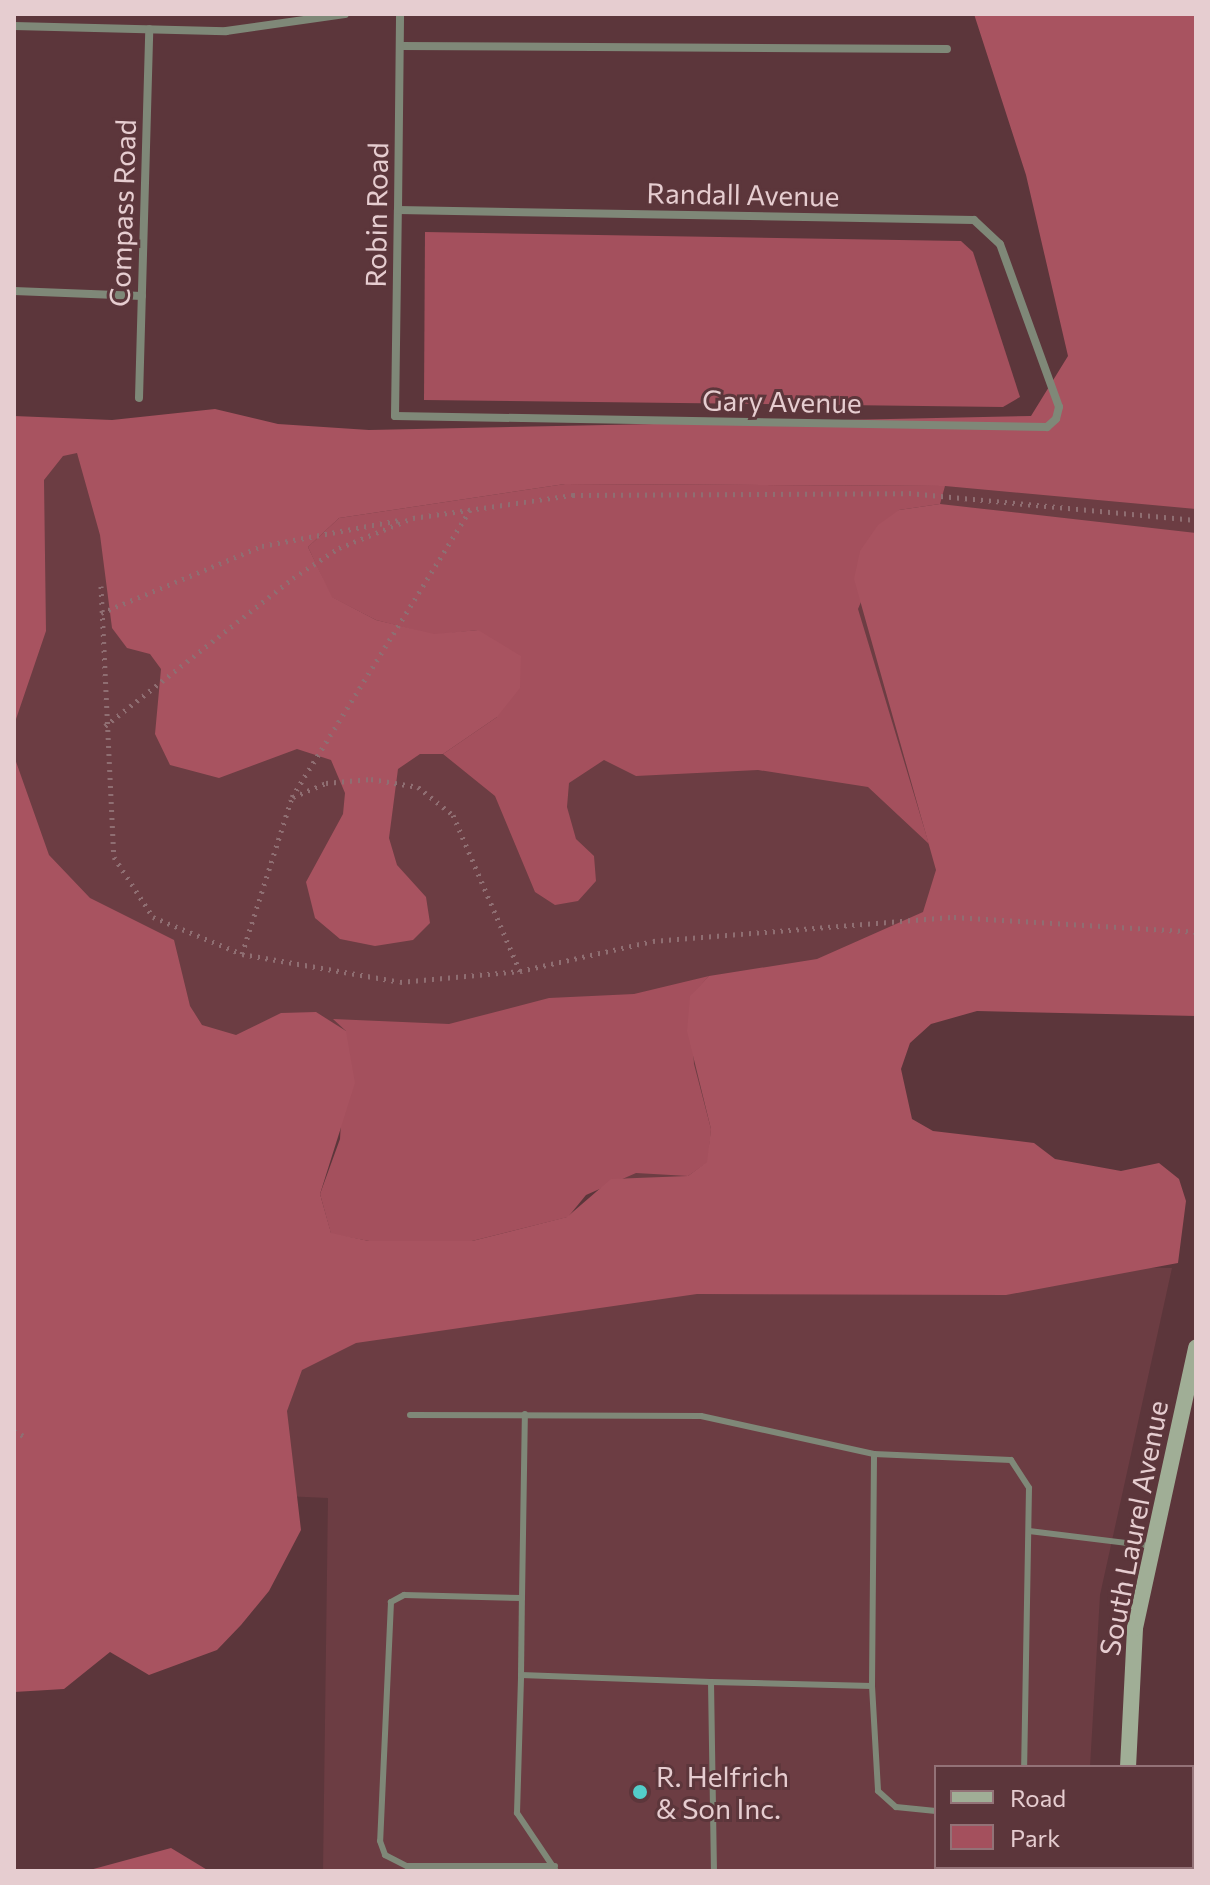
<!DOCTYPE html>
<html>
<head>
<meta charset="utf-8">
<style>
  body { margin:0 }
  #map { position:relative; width:1210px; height:1885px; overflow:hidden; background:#5c363b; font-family:Commissioner,sans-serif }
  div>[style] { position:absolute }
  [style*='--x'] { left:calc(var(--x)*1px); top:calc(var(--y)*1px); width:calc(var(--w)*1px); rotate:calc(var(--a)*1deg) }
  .built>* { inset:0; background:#6c3d43 }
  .green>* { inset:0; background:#a4505d }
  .forest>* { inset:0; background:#a85360 }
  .path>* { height:5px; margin-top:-2.5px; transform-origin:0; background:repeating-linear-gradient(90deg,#8f6e72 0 2px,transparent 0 8px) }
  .lane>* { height:6px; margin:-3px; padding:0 3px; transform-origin:3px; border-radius:3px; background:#7f8878 }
  .street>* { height:8px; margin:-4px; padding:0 4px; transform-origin:4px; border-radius:4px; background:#7f8878 }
  .secondary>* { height:16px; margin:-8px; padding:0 8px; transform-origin:8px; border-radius:8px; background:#a0ae96 }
  .dots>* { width:22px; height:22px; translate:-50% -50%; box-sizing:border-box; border:4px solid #5c363b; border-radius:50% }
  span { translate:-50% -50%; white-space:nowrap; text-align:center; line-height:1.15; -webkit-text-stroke:6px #5c363b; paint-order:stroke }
  .street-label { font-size:28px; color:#e6cdd0 }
  .poi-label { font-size:28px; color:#e6cdd0 }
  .left { translate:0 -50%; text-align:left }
  .frame { position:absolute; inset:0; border:16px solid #e6cdd0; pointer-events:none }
  .legend { position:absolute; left:934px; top:1765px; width:260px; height:104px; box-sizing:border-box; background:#5c363b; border:2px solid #937277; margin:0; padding:10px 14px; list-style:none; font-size:24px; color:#e6cdd0 }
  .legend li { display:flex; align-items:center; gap:16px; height:40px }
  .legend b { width:40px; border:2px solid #937277 }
</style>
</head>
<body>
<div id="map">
  <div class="built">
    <div style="clip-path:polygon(17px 443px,1196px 470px,1196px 991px,891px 980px,888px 1251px,14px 1009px)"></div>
    <div style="clip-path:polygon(268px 1255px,1172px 1268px,1100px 1595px,1090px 1767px,936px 1767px,936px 1867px,1089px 1871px,323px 1871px,328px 1498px,262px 1495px)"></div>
  </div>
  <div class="green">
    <div style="clip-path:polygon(425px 232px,961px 241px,973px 252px,1020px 397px,1003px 407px,424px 400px)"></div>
    <div style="clip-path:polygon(565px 484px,945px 486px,940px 504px,899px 510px,858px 609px,929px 844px,868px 787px,758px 770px,636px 776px,604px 760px,569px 783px,567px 807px,576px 839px,594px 856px,596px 881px,578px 901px,555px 905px,535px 892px,495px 796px,443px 754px,497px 717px,478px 630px,434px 635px,376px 620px,331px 597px,308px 547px,339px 518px)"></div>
    <div style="clip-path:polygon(709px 976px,690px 997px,694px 1064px,711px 1129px,708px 1162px,688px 1176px,636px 1173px,586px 1195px,568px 1217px,472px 1241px,369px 1241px,331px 1234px,320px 1194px,340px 1139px,346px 1031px,333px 1019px,449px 1024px,549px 998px,634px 994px)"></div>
  </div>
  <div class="forest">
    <div style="clip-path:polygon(974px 14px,1196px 14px,1196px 509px,945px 486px,565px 484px,339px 518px,308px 547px,332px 597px,376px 620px,434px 634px,478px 630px,521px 656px,520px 688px,497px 717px,443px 754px,420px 754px,398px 769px,389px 838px,397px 865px,426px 897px,430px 923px,413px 940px,375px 946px,340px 939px,315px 918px,306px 882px,343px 814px,345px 793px,331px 760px,297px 749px,219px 778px,170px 765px,155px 734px,161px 669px,150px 654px,127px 648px,112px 628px,100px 535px,77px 453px,63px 456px,44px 480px,46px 631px,14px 725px,14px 416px,112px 420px,215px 409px,278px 424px,369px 430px,1031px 416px,1068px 356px,1026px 175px)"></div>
    <div style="clip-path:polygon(940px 504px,1196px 533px,1196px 1016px,977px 1011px,931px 1024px,910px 1043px,901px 1069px,912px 1119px,933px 1131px,1034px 1143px,1055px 1159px,1121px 1171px,1159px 1163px,1179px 1179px,1186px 1201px,1178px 1263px,1006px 1295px,697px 1294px,356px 1343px,302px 1370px,287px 1411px,301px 1530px,269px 1591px,241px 1625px,217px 1650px,149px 1675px,110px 1652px,64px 1689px,14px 1692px,14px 756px,49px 855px,90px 898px,174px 940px,190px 1006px,202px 1025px,236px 1035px,281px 1013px,316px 1012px,346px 1031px,355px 1083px,320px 1194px,331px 1233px,369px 1241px,472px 1241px,567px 1217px,611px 1179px,688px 1176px,707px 1162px,711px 1129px,687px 1031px,690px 996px,709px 976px,817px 959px,923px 912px,936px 870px,854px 579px,860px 551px,878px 525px,899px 510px)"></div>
    <div style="clip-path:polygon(171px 1848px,209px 1871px,86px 1871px)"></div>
  </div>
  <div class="path">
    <div style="--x:101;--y:586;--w:271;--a:87.3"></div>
    <div style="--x:114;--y:857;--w:72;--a:57"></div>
    <div style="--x:153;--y:917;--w:96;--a:22.6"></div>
    <div style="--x:242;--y:954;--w:160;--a:10"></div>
    <div style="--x:400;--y:982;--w:121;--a:-5.2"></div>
    <div style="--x:520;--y:971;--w:136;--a:-12.7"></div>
    <div style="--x:653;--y:941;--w:302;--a:-4.6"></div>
    <div style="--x:954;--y:917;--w:242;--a:3.5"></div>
    <div style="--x:101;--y:613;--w:174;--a:-22.6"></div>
    <div style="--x:262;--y:546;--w:140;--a:-10.7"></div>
    <div style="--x:105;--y:726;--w:239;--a:-38.2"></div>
    <div style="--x:293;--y:578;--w:55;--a:-33.1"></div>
    <div style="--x:339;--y:548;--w:80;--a:-22.1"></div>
    <div style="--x:413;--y:518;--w:162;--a:-8.2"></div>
    <div style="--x:573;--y:495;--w:336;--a:-0.3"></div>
    <div style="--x:909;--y:493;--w:288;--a:5.4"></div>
    <div style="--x:293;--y:797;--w:36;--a:-23"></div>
    <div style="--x:326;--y:783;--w:45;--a:-5.1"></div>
    <div style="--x:371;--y:779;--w:48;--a:9.7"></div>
    <div style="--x:418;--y:787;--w:45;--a:38.7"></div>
    <div style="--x:453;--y:815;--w:170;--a:66.8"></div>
    <div style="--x:242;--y:954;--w:165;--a:-72.3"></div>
    <div style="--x:292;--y:797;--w:338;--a:-58.2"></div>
    <div style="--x:14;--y:1431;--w:11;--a:27"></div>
  </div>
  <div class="lane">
    <div style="--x:410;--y:1415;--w:291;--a:0.2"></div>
    <div style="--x:701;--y:1416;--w:177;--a:12.4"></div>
    <div style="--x:1029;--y:1531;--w:124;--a:7"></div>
    <div style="--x:522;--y:1598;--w:184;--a:-89.1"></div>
    <div style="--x:521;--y:1675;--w:77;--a:-89.3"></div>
    <div style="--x:522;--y:1598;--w:118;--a:-178.5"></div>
    <div style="--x:404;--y:1595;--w:15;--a:152"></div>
    <div style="--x:391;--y:1602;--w:239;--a:92.6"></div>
    <div style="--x:380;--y:1841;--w:15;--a:70"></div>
    <div style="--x:385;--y:1855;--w:25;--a:27"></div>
    <div style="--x:407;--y:1866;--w:148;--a:0"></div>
    <div style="--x:711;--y:1682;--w:161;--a:1.4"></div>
    <div style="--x:872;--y:1686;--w:105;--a:86.7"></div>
    <div style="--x:878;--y:1791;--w:24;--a:42"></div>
    <div style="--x:896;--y:1807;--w:40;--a:5.7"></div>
    <div style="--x:872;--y:1686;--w:232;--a:-89.5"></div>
    <div style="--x:874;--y:1454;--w:137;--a:2.5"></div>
    <div style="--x:1011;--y:1460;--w:33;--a:57"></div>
    <div style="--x:1029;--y:1488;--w:279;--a:91"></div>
    <div style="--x:556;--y:1871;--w:70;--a:-123.9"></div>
    <div style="--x:517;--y:1813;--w:138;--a:-88.3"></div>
    <div style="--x:521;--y:1675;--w:190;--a:2.1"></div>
    <div style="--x:711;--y:1682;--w:189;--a:89.1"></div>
  </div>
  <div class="street">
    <div style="--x:14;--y:26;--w:212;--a:1.4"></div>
    <div style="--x:226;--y:31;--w:120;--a:-8.1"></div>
    <div style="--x:400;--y:46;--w:547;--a:0.31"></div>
    <div style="--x:398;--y:210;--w:576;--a:0.99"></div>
    <div style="--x:974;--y:220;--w:35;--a:43"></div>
    <div style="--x:1000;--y:244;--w:173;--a:70.1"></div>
    <div style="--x:1059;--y:407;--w:12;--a:104"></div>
    <div style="--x:1056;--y:419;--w:12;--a:138"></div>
    <div style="--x:1047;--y:427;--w:652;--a:-179.03"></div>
    <div style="--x:395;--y:416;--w:206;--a:-89.2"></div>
    <div style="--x:398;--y:210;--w:196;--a:-89.4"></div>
    <div style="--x:14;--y:291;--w:128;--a:2.2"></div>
    <div style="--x:139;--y:398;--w:369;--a:-88.4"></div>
  </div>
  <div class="secondary">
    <div style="--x:1128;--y:1767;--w:139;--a:-87.1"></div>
    <div style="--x:1135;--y:1628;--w:287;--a:-77.7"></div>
    <div style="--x:1126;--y:1871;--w:4;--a:-90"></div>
  </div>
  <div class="dots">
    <div style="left:640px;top:1792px;background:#53cdc9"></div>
  </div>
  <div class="street-label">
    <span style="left:743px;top:194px;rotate:1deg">Randall Avenue</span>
    <span style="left:122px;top:213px;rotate:-88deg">Compass Road</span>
    <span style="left:376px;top:215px;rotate:-89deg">Robin Road</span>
    <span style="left:782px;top:401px;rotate:1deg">Gary Avenue</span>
    <span style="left:1133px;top:1528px;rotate:-79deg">South Laurel Avenue</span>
  </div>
  <div class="poi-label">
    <span class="left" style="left:656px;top:1792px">R. Helfrich<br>&amp; Son Inc.</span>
  </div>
  <div class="frame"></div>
  <ul class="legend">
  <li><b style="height:10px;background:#a0ae96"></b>Road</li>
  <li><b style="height:22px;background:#a4505d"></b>Park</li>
  </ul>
</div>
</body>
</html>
